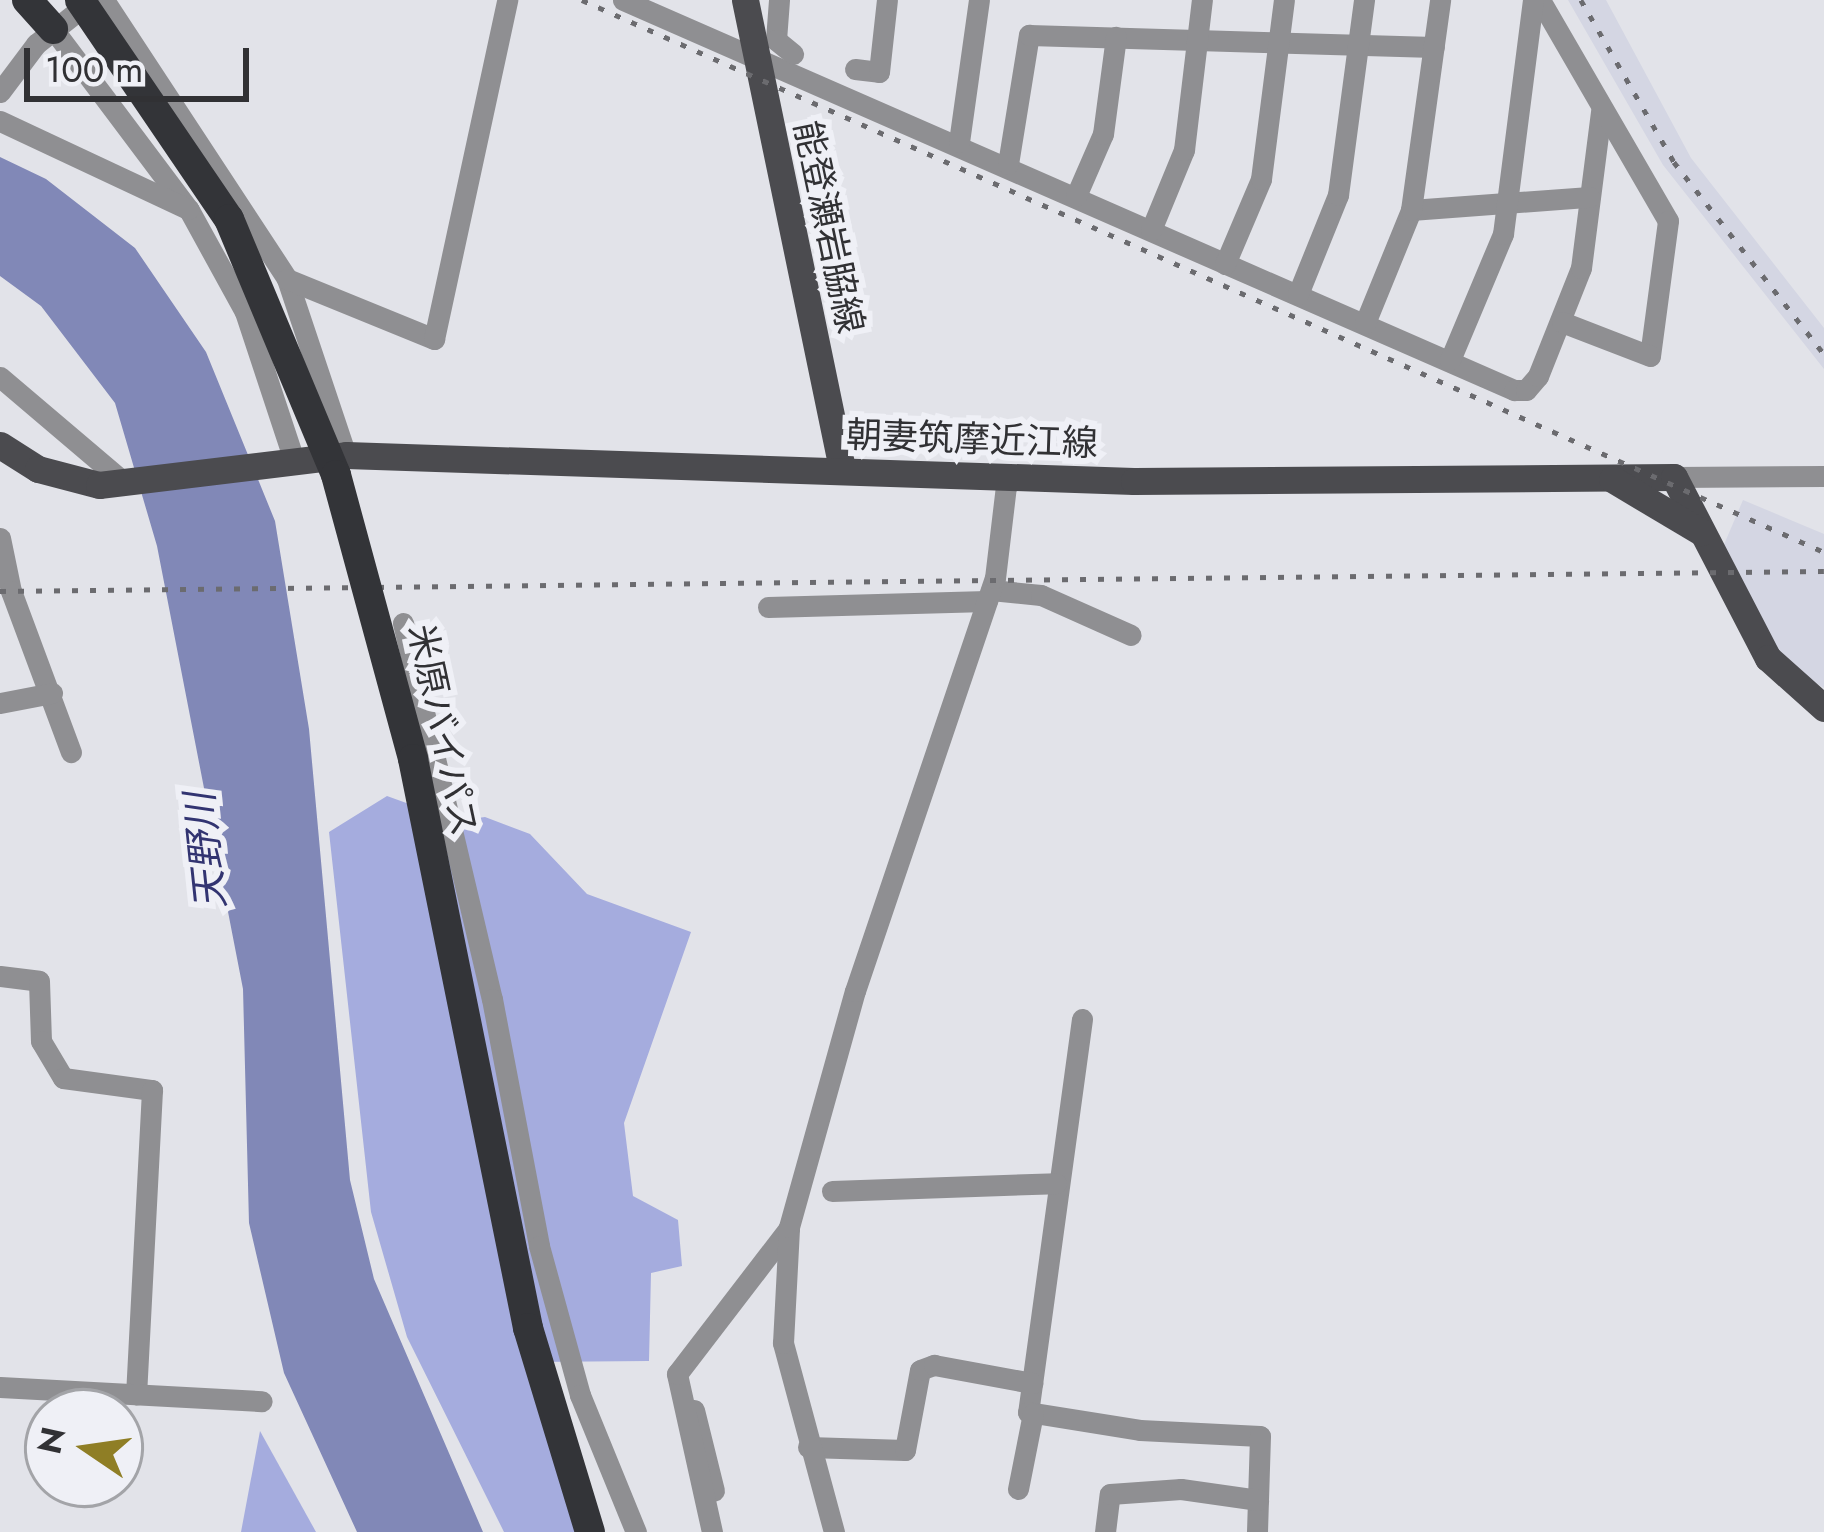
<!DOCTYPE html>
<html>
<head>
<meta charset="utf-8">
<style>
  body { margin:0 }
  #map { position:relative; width:1824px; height:1532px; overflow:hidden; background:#e2e3e9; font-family:Jost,"Noto Sans JP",sans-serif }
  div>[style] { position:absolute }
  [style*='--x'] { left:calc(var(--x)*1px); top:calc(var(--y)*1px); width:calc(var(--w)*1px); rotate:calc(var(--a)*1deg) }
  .built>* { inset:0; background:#d4d6e3 }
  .forest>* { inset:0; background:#a5acde }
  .water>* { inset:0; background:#8188b7 }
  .minor>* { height:21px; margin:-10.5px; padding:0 10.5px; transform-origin:10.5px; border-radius:10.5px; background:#8f8f92 }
  .major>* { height:27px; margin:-13.5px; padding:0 13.5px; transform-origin:13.5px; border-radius:13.5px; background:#4b4b4f }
  .highway>* { height:30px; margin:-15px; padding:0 15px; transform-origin:15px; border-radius:15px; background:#333438 }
  .rail>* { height:4.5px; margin-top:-2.25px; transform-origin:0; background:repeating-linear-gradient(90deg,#6b6b6f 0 6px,transparent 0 18px) }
  .highway-bridge>* { height:30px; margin:-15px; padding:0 15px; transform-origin:15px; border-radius:15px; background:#333438 }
  span { translate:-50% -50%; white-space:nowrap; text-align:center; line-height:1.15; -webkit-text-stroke:12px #eff0f6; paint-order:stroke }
  .street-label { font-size:36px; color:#313134 }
  .water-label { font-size:39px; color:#323471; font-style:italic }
  .north { position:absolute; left:24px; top:1388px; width:120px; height:120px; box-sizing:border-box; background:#eff0f6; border:3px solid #a3a4a8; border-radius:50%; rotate:283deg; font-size:33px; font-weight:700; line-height:48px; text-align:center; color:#313134 }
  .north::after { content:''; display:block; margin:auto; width:42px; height:54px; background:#8f7e25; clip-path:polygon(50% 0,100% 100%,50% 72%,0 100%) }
  .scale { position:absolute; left:24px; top:48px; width:225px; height:54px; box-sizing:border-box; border:6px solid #313134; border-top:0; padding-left:15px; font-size:36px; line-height:42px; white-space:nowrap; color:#313134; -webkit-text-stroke:9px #eff0f6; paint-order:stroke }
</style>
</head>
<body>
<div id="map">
  <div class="built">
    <div style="clip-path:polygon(1568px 0,1606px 0,1691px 158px,1824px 328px,1824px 369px,1663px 165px)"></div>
    <div style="clip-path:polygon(1743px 500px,1824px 534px,1824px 688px,1788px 666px,1720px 554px)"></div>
  </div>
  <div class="forest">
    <div style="clip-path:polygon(387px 796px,456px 821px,485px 817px,530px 834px,587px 894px,691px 932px,624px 1123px,633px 1196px,678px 1220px,682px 1266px,651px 1273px,649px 1361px,531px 1362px,578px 1532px,504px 1532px,407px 1337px,371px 1212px,329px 832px)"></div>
    <div style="clip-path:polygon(260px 1431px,316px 1532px,241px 1532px)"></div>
  </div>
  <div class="water">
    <div style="clip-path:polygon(0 157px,46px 179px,135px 248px,206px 352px,275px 521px,309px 729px,350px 1180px,374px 1279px,483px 1532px,357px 1532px,284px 1373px,249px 1223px,243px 989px,157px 546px,115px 403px,41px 306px,0 276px)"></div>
  </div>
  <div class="minor">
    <div style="--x:104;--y:0;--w:334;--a:56.7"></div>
    <div style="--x:287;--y:279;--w:186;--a:71.5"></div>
    <div style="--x:623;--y:0;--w:973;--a:23.64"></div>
    <div style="--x:1514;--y:390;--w:12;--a:0"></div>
    <div style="--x:1526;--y:390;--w:18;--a:-49"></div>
    <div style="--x:1538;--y:376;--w:116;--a:-68.3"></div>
    <div style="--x:1581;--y:268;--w:158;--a:-82.7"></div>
    <div style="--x:779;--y:0;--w:40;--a:94.3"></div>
    <div style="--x:776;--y:40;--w:22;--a:39"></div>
    <div style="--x:1540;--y:0;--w:255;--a:59.9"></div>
    <div style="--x:1668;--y:221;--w:136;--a:97.6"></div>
    <div style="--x:1650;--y:356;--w:94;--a:-158.9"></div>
    <div style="--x:53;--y:29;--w:226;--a:53.1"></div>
    <div style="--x:189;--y:210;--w:116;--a:61.2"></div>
    <div style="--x:245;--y:312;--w:156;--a:71.7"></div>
    <div style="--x:855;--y:69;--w:24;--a:7"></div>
    <div style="--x:879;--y:72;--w:72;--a:-83.7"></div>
    <div style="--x:0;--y:92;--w:60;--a:-53.1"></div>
    <div style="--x:36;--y:44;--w:71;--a:-38.2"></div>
    <div style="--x:0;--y:121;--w:208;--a:25.1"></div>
    <div style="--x:959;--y:142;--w:143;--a:-82"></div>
    <div style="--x:1008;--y:164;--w:131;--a:-80.8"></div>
    <div style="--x:1029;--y:35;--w:405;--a:1.7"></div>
    <div style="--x:1076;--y:196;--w:68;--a:-66.5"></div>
    <div style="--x:1103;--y:134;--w:98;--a:-82.4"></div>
    <div style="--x:1411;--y:210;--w:179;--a:-4.2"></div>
    <div style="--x:1151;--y:230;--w:87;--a:-67.6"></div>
    <div style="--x:1184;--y:150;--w:151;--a:-83.2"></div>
    <div style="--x:1225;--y:264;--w:92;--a:-67"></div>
    <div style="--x:1261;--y:179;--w:180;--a:-82.7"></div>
    <div style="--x:287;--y:279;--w:159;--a:22.2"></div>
    <div style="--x:434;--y:339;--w:347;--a:-77.8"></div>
    <div style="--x:1298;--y:294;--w:107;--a:-68"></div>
    <div style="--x:1338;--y:195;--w:197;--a:-82.4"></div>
    <div style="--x:1365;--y:323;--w:122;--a:-67.8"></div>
    <div style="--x:1411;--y:210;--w:212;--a:-82.1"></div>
    <div style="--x:1450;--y:360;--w:137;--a:-67.2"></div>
    <div style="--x:1503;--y:234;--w:236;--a:-82.7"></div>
    <div style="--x:0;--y:377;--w:156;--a:40.3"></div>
    <div style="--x:1674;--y:477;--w:150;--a:-0.4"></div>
    <div style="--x:0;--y:538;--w:54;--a:78.3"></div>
    <div style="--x:11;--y:591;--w:172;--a:69.6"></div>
    <div style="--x:991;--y:590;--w:50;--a:5.7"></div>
    <div style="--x:1041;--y:595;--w:98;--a:24"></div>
    <div style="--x:768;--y:607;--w:219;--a:-1.6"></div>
    <div style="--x:403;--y:623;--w:386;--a:76.7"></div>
    <div style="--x:492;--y:999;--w:251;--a:79.2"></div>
    <div style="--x:539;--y:1246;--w:155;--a:74.6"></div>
    <div style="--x:580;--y:1395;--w:148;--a:67.8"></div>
    <div style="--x:0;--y:703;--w:53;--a:-10.9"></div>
    <div style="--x:0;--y:976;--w:39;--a:7"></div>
    <div style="--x:39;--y:981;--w:60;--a:88.1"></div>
    <div style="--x:41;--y:1041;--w:43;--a:59.3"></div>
    <div style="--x:63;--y:1078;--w:90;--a:7.7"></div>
    <div style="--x:152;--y:1090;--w:305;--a:93"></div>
    <div style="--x:1082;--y:1019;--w:397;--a:97.8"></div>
    <div style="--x:1028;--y:1412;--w:113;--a:9.1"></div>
    <div style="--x:1140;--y:1430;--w:120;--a:2.9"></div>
    <div style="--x:1260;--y:1436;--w:96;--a:91.8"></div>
    <div style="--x:832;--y:1191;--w:224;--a:-2"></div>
    <div style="--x:0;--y:1387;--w:262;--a:3.1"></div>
    <div style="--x:694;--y:1410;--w:83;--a:76.1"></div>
    <div style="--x:808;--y:1447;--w:97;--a:1.8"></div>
    <div style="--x:905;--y:1450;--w:81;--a:-79.4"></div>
    <div style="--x:920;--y:1370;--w:15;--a:-20"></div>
    <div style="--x:934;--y:1365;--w:100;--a:10.4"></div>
    <div style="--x:1018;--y:1489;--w:77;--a:-78.8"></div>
    <div style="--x:712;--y:1532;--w:162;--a:-102.5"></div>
    <div style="--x:677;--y:1374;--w:184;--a:-52.5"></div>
    <div style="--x:834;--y:1532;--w:196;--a:-105.1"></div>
    <div style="--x:783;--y:1343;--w:116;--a:-87"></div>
    <div style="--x:789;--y:1227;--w:245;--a:-74.4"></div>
    <div style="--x:855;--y:991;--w:436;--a:-71.3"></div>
    <div style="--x:995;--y:578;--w:101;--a:-83.2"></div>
    <div style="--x:1105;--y:1532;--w:38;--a:-83"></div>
    <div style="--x:1110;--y:1494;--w:71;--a:-4"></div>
    <div style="--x:1181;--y:1489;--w:78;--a:8.1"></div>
  </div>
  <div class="major">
    <div style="--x:745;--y:0;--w:479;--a:78.3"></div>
    <div style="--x:0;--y:445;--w:45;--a:32.3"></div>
    <div style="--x:38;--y:469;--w:63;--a:14.7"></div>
    <div style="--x:99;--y:485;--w:249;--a:-6.9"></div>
    <div style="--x:346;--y:455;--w:788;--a:1.89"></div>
    <div style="--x:1134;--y:481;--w:540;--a:-0.42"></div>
    <div style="--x:1674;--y:477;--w:204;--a:62.6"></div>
    <div style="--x:1768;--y:658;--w:75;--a:41.8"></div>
    <div style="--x:1612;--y:479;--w:104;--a:30.8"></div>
  </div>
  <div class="highway">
    <div style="--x:27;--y:0;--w:39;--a:48"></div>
  </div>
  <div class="rail">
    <div style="--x:582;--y:0;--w:1359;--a:23.96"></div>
    <div style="--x:1581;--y:0;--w:187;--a:60.1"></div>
    <div style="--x:1674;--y:162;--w:244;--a:52"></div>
    <div style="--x:0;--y:591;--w:1824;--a:-0.63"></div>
  </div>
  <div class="highway-bridge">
    <div style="--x:80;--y:0;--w:265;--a:55.8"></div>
    <div style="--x:229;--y:219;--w:277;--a:67.3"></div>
    <div style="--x:336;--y:475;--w:294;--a:74.8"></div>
    <div style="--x:413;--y:759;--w:581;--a:78.57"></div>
    <div style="--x:528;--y:1328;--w:213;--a:73.1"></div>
  </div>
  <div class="street-label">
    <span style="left:829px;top:227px;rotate:78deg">能登瀬岩脇線</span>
    <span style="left:972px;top:439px;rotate:2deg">朝妻筑摩近江線</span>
    <span style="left:443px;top:730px;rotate:78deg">米原バイパス</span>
  </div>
  <div class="water-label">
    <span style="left:206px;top:851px;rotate:-96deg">天野川</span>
  </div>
  <div class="north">N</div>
  <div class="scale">100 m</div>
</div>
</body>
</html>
